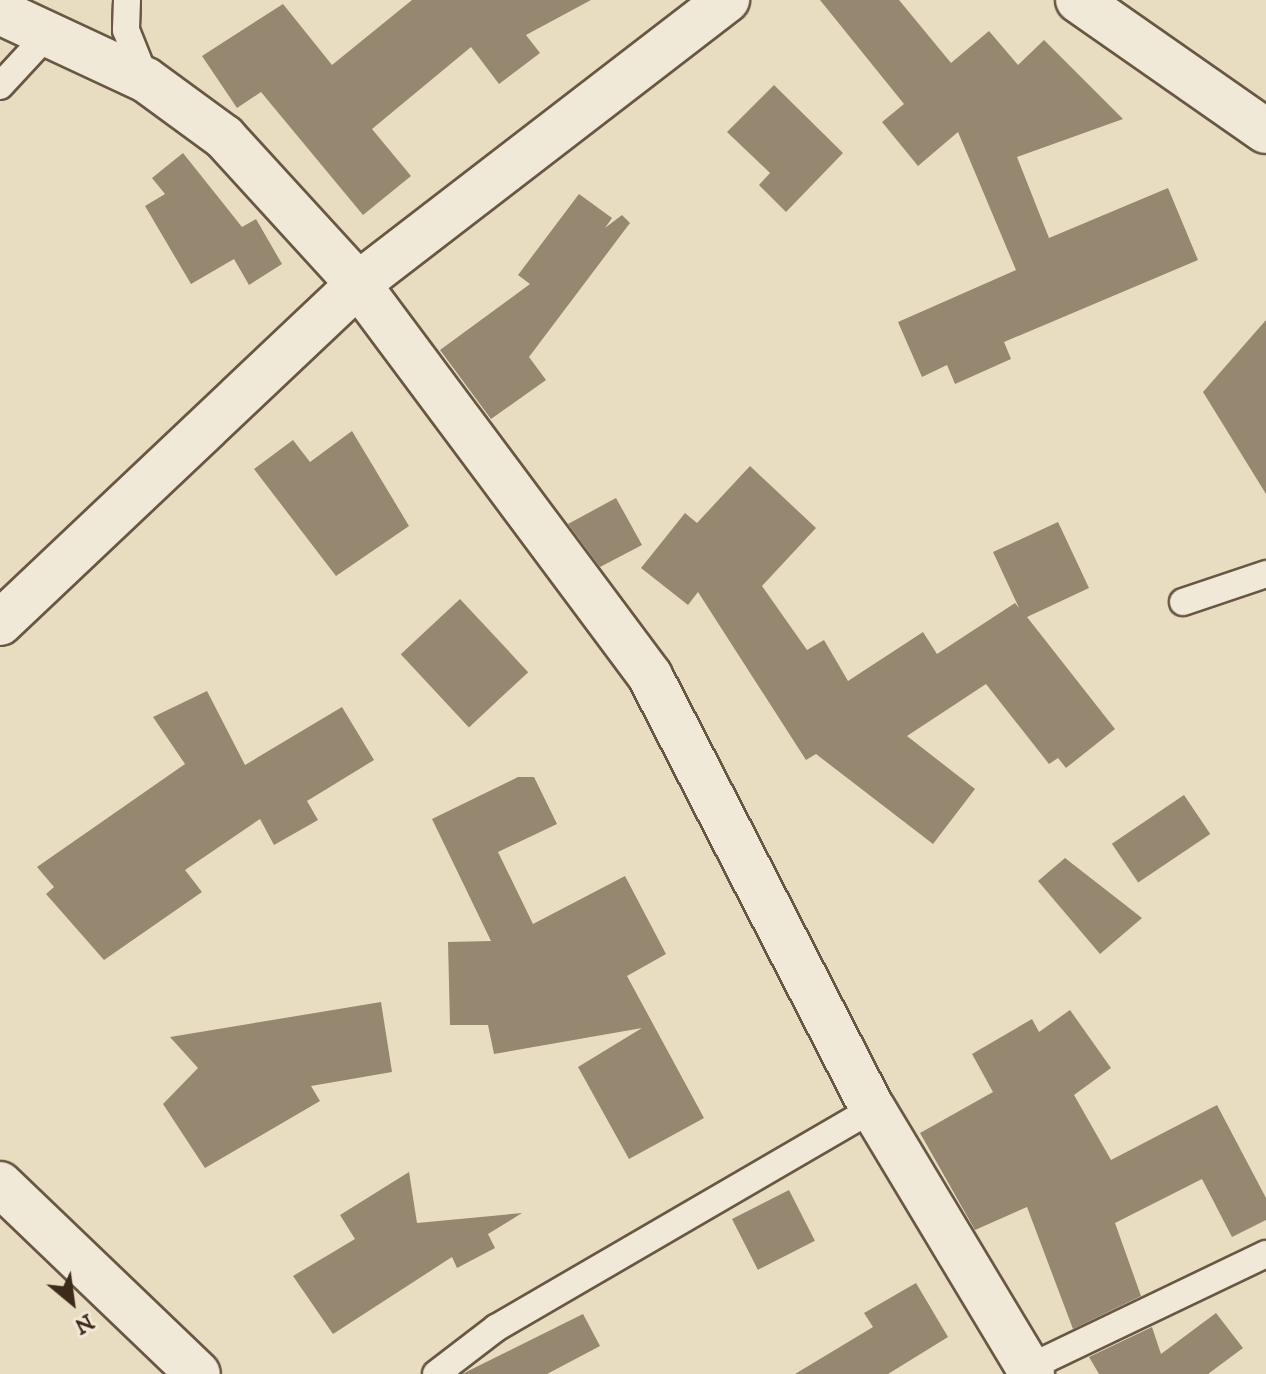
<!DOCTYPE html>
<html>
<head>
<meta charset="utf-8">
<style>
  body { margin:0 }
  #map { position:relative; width:1266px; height:1374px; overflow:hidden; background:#e8ddc1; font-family:"IM FELL DW Pica",serif }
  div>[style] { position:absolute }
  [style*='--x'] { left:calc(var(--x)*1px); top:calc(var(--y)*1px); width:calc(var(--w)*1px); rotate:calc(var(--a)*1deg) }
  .building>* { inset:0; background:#968770; transform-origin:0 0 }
  .roads { filter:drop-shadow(2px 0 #685742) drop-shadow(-2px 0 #685742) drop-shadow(0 2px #685742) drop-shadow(0 -2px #685742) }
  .lane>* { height:26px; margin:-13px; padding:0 13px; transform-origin:13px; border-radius:13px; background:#f0e9d7 }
  .street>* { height:44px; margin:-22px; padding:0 22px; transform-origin:22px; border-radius:22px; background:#f0e9d7 }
  .secondary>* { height:44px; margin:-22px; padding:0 22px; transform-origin:22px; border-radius:22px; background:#f0e9d7 }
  span { translate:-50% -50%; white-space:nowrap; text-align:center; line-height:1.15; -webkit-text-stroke:6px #f0e9d7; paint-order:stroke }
  .north { position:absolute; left:32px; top:1262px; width:80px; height:80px; -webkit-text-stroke:6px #f0e9d7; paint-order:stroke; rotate:151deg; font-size:22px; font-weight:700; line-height:32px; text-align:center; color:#3d2a18 }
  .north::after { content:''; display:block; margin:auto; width:28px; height:36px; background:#3d2a18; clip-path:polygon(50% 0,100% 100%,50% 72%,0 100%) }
</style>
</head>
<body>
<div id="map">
  <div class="building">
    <div style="clip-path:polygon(412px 0,591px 0,526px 35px,540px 53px,499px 84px,471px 47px,372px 129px,411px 176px,363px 215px,261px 92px,237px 108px,202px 56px,283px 4px,332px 65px)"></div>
    <div style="clip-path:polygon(820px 0,899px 0,951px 63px,989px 31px,1018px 65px,1044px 40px,1123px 119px,1017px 157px,1049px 238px,1168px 188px,1198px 260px,1004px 342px,1011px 359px,955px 384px,947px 365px,922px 377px,898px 322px,1016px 270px,958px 132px,918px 166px,882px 122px,904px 104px)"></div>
    <div style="clip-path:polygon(774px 85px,843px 153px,786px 212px,759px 185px,770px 173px,727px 132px)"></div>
    <div style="clip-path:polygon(183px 153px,242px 227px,256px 219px,282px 264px,249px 285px,234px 259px,191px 284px,145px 206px,165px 194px,152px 178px)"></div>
    <div style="clip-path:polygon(579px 194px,612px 218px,605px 228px,622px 215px,630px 223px,529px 357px,546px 380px,491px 419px,440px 350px,530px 284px,518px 275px)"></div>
    <div style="clip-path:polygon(1266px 320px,1266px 494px,1203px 392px)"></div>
    <div style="clip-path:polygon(352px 431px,409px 526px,336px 576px,254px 469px,293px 440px,310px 462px)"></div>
    <div style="clip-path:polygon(750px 466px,816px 528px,762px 586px,807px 650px,824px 640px,848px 681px,923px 632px,937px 654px,1015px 603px,1019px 608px,993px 552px,1058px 522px,1089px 588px,1027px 617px,1115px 729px,1066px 768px,1058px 758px,1049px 764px,986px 684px,907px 736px,975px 789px,933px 844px,816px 754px,806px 760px,698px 592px,688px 605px,641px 568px,685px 513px,697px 523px)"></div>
    <div style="clip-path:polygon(616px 498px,642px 545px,600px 567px,568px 524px)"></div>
    <div style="left:460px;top:599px;width:100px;height:81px;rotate:47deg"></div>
    <div style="clip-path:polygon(207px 691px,245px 765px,342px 707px,374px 760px,307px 801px,318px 820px,274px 845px,260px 819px,185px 870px,202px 892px,104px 960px,46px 894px,54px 887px,37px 867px,185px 764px,153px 717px)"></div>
    <div style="clip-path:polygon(518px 777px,534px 777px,557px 824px,498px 852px,533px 924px,625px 876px,666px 954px,627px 976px,704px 1118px,629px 1159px,578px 1067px,642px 1028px,494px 1054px,488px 1025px,450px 1025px,448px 942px,491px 941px,432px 819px)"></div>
    <div style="left:1184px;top:795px;width:47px;height:87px;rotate:56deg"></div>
    <div style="clip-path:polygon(1065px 858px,1142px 918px,1100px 954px,1038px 881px)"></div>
    <div style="clip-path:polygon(381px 1002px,392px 1072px,311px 1086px,320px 1101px,205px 1168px,163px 1104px,198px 1068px,170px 1037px)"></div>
    <div style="clip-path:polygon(1070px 1010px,1111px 1068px,1074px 1095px,1111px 1160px,1217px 1105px,1266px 1198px,1266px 1220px,1232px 1237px,1202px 1179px,1115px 1223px,1141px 1296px,1073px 1329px,1027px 1207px,975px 1230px,920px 1133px,993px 1092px,972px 1054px,1032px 1019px,1039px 1032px)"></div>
    <div style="clip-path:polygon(409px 1172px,417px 1223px,522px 1213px,488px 1234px,495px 1248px,457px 1268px,452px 1257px,333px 1334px,293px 1276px,355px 1239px,340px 1215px)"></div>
    <div style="left:789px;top:1190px;width:57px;height:64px;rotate:63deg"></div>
    <div style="clip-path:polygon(916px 1283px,948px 1337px,888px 1374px,795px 1374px,873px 1327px,864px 1313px)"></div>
    <div style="clip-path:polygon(1216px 1313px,1243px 1348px,1208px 1374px,1099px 1374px,1089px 1357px,1152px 1327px,1161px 1354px)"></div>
    <div style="clip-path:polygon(583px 1314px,600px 1346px,547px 1374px,462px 1374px)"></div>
  </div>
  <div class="roads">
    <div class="lane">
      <div style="--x:127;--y:0;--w:30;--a:92"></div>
      <div style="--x:126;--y:30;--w:54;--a:68.2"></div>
      <div style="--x:0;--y:86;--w:71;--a:-47.3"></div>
      <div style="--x:1183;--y:602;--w:88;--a:-18.6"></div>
      <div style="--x:1028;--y:1368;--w:264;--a:-25.6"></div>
      <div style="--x:436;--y:1374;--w:76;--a:-37.5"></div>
      <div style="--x:496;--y:1328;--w:436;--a:-30.2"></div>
    </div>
    <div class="street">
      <div style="--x:0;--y:12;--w:161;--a:25"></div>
      <div style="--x:146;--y:80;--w:97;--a:36.2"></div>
      <div style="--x:224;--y:137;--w:199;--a:47.6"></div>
      <div style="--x:358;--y:284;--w:489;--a:53.3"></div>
      <div style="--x:650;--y:676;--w:487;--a:62.8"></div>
      <div style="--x:873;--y:1109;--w:309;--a:59"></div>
      <div style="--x:0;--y:623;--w:493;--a:-43.4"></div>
      <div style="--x:358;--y:284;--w:466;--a:-37.6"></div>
      <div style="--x:0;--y:1184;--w:274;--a:43.8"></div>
    </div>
    <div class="secondary">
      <div style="--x:1078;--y:0;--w:229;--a:34.9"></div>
    </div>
  </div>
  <div class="north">N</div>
</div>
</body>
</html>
